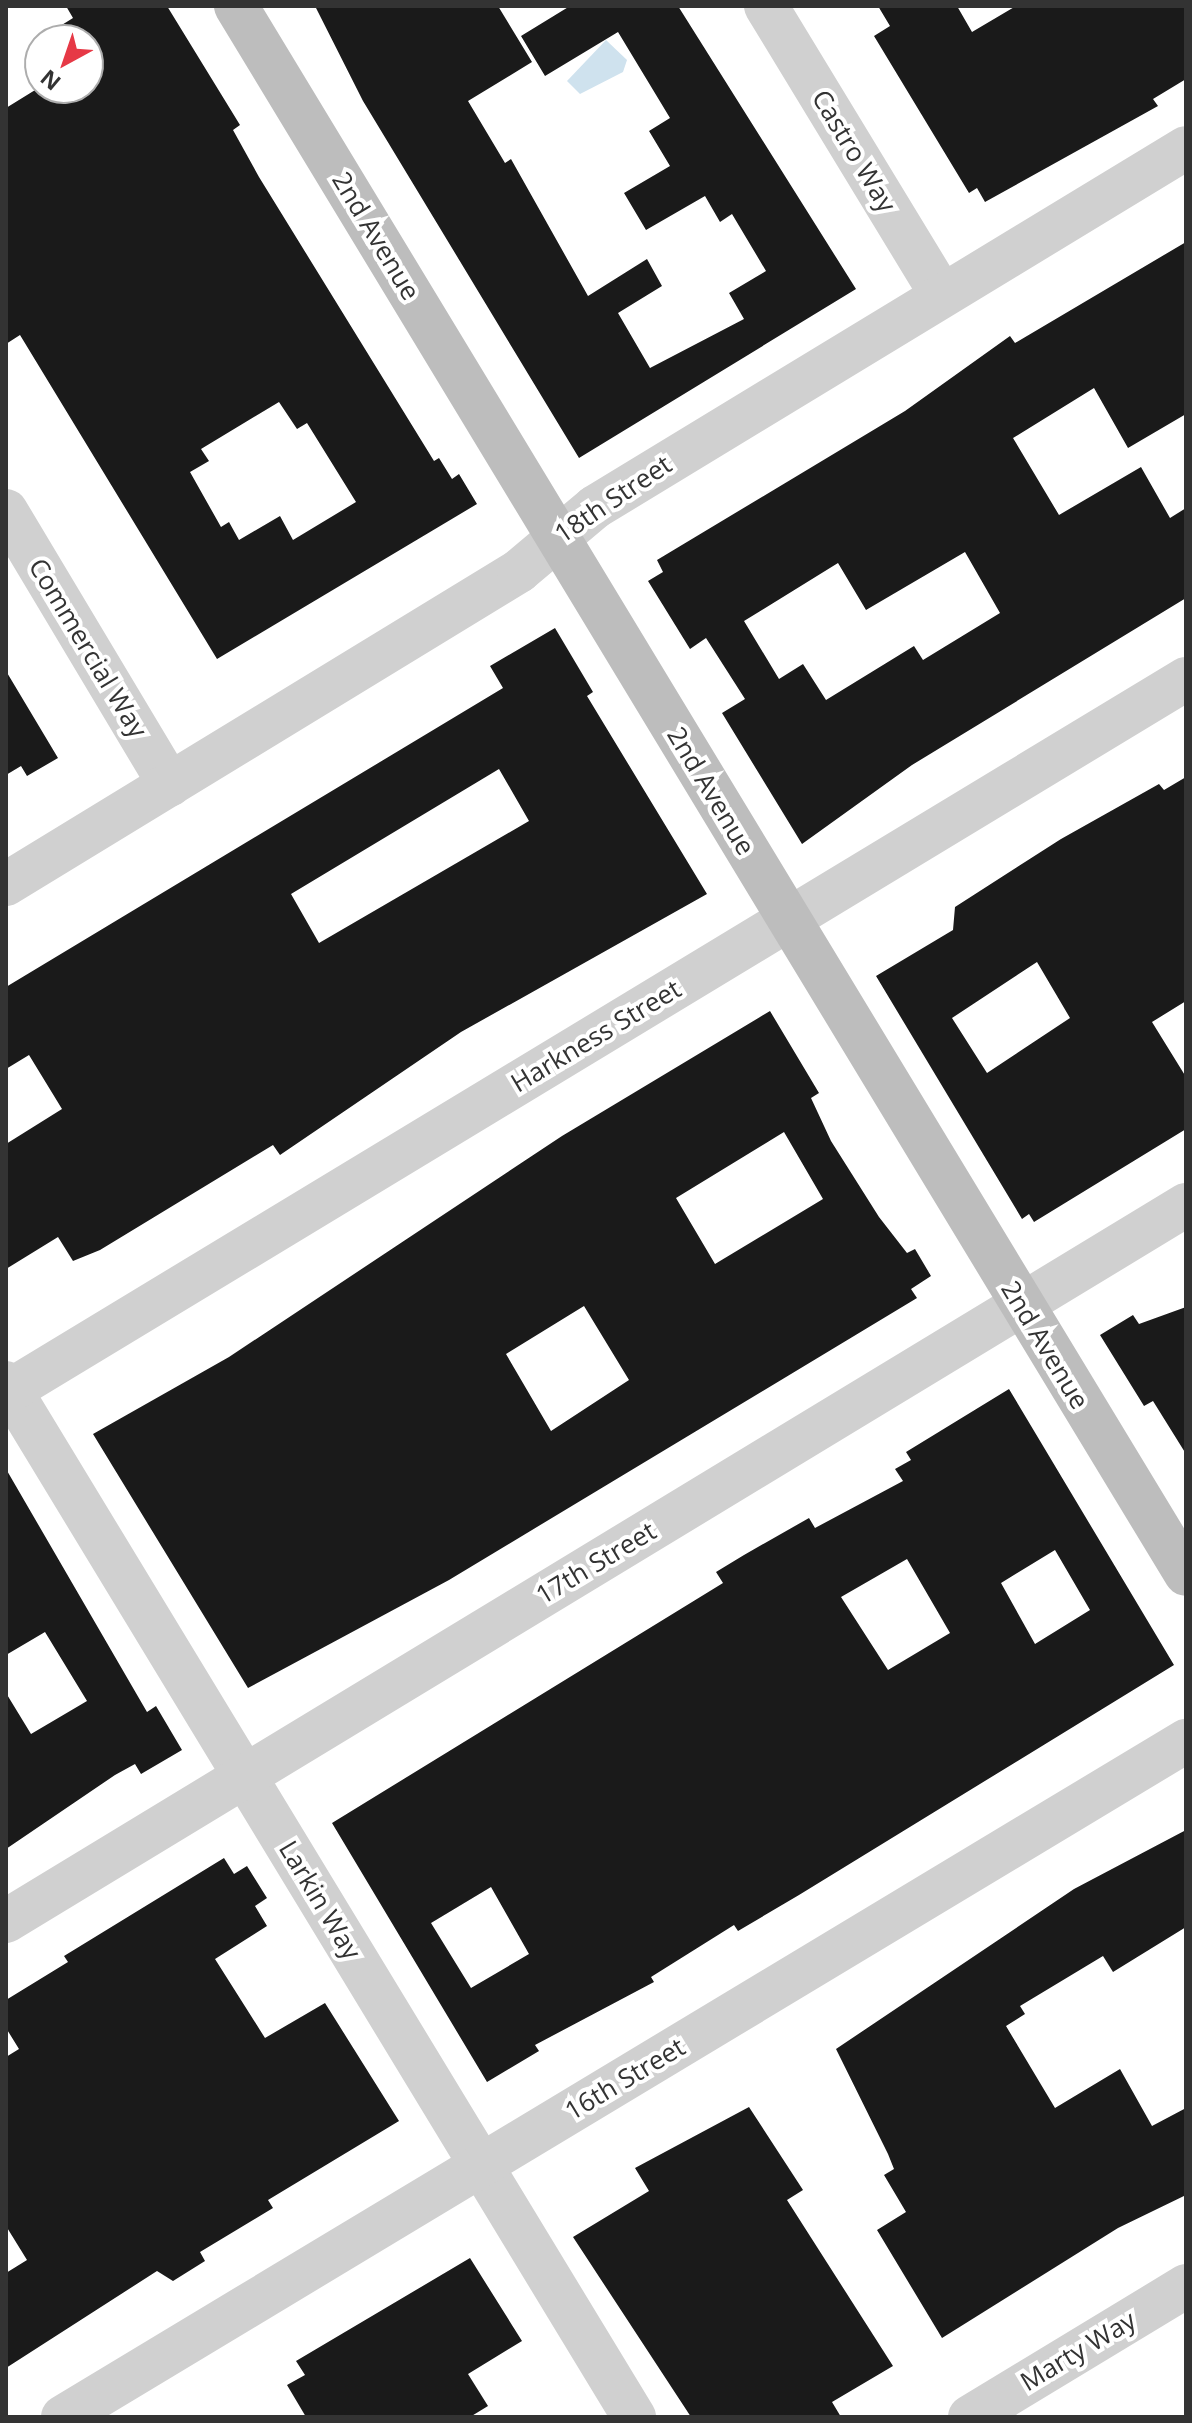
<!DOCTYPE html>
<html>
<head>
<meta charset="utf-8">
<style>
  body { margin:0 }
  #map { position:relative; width:1192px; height:2423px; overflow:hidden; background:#fff; font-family:"Open Sans",sans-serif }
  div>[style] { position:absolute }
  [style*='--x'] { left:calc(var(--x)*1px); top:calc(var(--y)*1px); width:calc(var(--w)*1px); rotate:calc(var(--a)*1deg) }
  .water>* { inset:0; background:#cfe2ee }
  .building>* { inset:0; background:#1a1a1a }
  .street>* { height:44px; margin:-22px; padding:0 22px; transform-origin:22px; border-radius:22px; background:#d0d0d0 }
  .secondary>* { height:44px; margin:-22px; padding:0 22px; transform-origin:22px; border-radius:22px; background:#bdbdbd }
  span { translate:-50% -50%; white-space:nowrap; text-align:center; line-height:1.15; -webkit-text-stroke:8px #fff; paint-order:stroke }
  .street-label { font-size:26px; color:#333 }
  .frame { position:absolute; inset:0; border:8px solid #333; pointer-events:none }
  .north { position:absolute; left:24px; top:24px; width:80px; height:80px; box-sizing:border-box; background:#fff; border:2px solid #adadad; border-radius:50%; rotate:220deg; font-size:22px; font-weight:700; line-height:32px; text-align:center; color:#333 }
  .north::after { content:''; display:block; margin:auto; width:28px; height:36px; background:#e63946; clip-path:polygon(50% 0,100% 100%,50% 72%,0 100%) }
</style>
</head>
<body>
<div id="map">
  <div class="water">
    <div style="clip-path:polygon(606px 40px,627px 60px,623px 72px,580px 94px,567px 81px)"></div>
  </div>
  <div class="building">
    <div style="clip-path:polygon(evenodd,66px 6px,167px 6px,240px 125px,233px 130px,259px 177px,434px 461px,439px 458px,452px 479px,459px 474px,477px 504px,217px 659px,20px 335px,6px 344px,6px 108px,40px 87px,88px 88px,88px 40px,40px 40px,40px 48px,36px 41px,73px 18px,66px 6px,279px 402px,297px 429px,307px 423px,356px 502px,293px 540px,280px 516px,239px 540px,229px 522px,221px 527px,190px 472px,209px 461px,201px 449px,279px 402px)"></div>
    <div style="clip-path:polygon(315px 6px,498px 6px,532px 62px,468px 101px,505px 163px,511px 159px,588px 296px,647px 259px,662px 286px,618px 313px,650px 368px,744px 319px,729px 293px,766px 271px,732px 214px,720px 222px,705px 196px,646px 230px,624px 193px,670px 166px,649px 131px,670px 118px,618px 32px,545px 76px,521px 36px,570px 6px,678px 6px,856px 289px,579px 458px,363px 101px)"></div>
    <div style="clip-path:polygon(878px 6px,957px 6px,972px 32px,1016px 6px,1186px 6px,1186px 79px,1153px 99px,1158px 106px,985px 202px,977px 188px,969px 193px,874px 36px,890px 26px)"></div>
    <div style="clip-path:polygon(evenodd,1186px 242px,1186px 414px,1128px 448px,1094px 388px,1013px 438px,1059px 515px,1141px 467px,1170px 518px,1186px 508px,1186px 598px,912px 765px,802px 844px,722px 713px,745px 699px,706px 638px,690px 649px,648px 581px,663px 572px,657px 560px,905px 411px,1010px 336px,1015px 343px,1186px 242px,965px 552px,1000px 613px,923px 660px,914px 646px,826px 700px,803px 664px,779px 679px,744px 621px,838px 563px,866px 610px,965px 552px)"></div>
    <div style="clip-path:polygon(evenodd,555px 628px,593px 692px,587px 696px,707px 894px,461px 1032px,280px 1155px,273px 1145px,100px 1250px,73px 1261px,58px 1237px,6px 1269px,6px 1144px,62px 1109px,29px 1055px,6px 1069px,6px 987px,503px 688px,490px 666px,555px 628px,499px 769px,529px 821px,319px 943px,291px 894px,499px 769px)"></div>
    <div style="clip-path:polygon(6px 671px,58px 758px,27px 776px,21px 766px,6px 775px)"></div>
    <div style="clip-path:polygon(evenodd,1186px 777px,1186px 1001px,1152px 1022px,1186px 1077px,1186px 1129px,1034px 1222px,1029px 1214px,1022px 1219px,876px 976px,953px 930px,955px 907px,1061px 839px,1159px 784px,1164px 790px,1186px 777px,1037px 962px,1070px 1018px,987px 1073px,952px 1018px,1037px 962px)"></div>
    <div style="clip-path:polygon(evenodd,770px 1011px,819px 1093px,811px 1098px,831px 1141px,879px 1217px,907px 1253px,915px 1249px,931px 1276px,911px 1289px,917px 1298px,449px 1580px,248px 1688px,93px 1434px,229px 1357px,562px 1136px,770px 1011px,784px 1132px,823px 1199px,715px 1264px,676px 1198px,784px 1132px,770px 1011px,584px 1306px,629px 1380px,551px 1431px,506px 1354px,584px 1306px)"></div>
    <div style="clip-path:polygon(1186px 1307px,1186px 1454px,1153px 1401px,1144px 1406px,1100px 1335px,1133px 1315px,1139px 1324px)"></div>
    <div style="clip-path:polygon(evenodd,1009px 1389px,1174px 1665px,799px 1895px,738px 1931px,734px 1925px,651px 1977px,654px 1982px,535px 2045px,539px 2051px,487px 2082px,332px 1823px,723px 1583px,716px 1572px,744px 1555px,809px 1518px,815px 1528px,903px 1481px,895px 1469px,911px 1460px,906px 1452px,1009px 1389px,1055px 1550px,1090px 1610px,1035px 1644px,1001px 1583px,1055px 1550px,1009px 1389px,907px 1559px,950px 1633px,888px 1670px,841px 1597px,907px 1559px,1009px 1389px,491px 1887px,529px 1954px,471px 1988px,431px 1923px,491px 1887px)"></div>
    <div style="clip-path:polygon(6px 1469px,147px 1712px,156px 1706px,182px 1750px,141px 1774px,135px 1764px,115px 1775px,6px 1849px,6px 1693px,31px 1734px,87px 1701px,45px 1632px,6px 1655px)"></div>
    <div style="clip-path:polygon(1186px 1830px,1186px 1927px,1113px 1972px,1103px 1956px,1020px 2006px,1025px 2014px,1006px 2026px,1055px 2108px,1120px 2069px,1152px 2126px,1186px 2108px,1186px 2195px,1118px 2228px,942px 2338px,877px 2230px,906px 2212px,884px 2175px,894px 2169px,888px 2154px,836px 2049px,1074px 1889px)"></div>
    <div style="clip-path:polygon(224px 1858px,234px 1874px,247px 1866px,267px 1898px,255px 1906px,267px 1926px,215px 1959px,265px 2038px,325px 2003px,399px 2121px,268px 2200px,273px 2208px,200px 2252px,205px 2261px,173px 2281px,157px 2271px,6px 2368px,6px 2273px,27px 2260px,6px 2226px,6px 2057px,19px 2049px,6px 2028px,6px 2000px,68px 1962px,64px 1956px)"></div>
    <div style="clip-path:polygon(749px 2107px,803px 2190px,787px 2200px,893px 2366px,832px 2402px,841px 2417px,691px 2417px,573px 2237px,649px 2191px,635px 2168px)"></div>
    <div style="clip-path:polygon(470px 2258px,522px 2341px,468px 2374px,488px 2406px,470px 2417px,306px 2417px,287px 2385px,305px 2375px,296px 2361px)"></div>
  </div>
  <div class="street">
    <div style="--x:766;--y:6;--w:338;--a:58.7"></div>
    <div style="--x:6;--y:511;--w:319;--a:59.1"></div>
    <div style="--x:6;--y:884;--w:601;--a:-31.39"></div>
    <div style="--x:519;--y:571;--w:99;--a:-40.1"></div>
    <div style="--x:595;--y:507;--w:691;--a:-31.28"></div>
    <div style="--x:6;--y:1383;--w:1210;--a:58.73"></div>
    <div style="--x:6;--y:1393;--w:1379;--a:-31.18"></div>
    <div style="--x:6;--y:1921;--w:1380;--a:-31.25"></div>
    <div style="--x:63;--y:2417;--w:1311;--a:-31.05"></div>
    <div style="--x:970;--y:2417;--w:253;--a:-31.2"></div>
  </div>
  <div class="secondary">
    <div style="--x:236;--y:6;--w:1833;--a:58.79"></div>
  </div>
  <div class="street-label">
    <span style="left:854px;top:151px;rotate:59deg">Castro Way</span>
    <span style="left:376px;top:236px;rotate:59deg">2nd Avenue</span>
    <span style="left:613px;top:499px;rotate:-34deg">18th Street</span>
    <span style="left:88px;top:648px;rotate:59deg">Commercial Way</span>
    <span style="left:711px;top:791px;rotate:59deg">2nd Avenue</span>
    <span style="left:596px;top:1036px;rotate:-31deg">Harkness Street</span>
    <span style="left:1045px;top:1345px;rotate:59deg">2nd Avenue</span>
    <span style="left:596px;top:1563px;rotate:-31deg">17th Street</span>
    <span style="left:320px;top:1900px;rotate:59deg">Larkin Way</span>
    <span style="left:625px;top:2079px;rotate:-31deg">16th Street</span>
    <span style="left:1078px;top:2351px;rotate:-31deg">Marty Way</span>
  </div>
  <div class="frame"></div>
  <div class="north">N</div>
</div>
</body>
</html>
